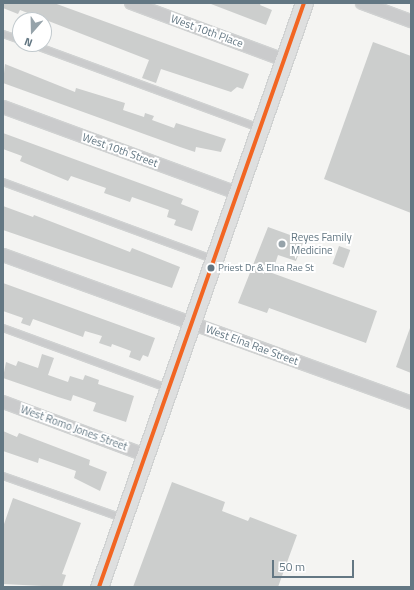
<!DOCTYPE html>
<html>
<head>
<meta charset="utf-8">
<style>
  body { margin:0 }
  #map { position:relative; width:414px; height:590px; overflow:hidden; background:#f4f4f2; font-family:"Titillium Web",sans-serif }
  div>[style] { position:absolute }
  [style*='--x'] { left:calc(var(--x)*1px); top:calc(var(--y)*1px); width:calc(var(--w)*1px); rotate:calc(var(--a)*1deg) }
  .building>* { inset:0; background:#cccecd; transform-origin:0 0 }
  .roads { filter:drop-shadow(1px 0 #d0d2d2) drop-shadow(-1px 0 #d0d2d2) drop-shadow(0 1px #d0d2d2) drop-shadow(0 -1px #d0d2d2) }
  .service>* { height:6px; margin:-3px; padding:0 3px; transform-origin:3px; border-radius:3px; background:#cacbcc }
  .minor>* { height:12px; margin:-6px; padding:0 6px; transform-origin:6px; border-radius:6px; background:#cacbcc }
  .secondary>* { height:17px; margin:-8.5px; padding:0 8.5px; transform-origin:8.5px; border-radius:8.5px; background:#dedfdf }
  .bus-1>* { height:4px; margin:-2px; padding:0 2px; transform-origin:2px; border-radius:2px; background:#f26522 }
  .dots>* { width:11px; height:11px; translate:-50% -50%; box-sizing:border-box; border:2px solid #fff; border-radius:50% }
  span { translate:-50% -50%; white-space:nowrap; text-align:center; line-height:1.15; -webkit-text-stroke:4px #fff; paint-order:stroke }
  .bus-label { font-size:10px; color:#637783 }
  .left { translate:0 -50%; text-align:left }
  .street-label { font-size:11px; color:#637783 }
  .poi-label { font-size:11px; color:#637783 }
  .frame { position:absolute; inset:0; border:4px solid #637783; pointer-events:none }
  .north { position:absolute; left:12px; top:12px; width:40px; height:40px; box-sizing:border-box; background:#fff; border:1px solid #c1c9cd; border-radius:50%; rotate:200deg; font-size:11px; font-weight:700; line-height:16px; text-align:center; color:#637783 }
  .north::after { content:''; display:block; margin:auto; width:14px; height:18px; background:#96a3aa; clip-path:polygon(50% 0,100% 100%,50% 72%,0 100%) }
  .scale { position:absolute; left:272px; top:560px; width:82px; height:18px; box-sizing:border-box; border:2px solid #637783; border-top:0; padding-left:5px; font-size:12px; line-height:14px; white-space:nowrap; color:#637783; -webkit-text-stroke:3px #fff; paint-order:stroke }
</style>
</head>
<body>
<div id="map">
  <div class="building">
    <div style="clip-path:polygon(3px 3px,54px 3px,249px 74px,243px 89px,237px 87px,231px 92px,161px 69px,156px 83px,142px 78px,149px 60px,20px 10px,18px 14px,3px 8px)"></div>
    <div style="clip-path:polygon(261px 3px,260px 5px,272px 10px,266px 25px,211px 4px)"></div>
    <div style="clip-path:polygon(373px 42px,411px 56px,411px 213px,324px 179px)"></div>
    <div style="clip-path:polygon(5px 64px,75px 92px,76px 88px,125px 103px,123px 110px,144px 117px,145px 113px,154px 116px,152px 120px,174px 128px,176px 123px,226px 139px,221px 152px,196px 147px,195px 152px,180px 147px,3px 83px)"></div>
    <div style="clip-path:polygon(3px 133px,183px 199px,181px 204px,199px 211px,192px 231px,174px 225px,176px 220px,167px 217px,169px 210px,132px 197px,130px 202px,104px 193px,106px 188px,71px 176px,68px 181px,20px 161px,22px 156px,3px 149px)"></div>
    <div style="clip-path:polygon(3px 206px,33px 217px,34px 215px,130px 252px,132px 248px,180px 267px,172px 288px,3px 230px)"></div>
    <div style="clip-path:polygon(268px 227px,304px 240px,296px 261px,278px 255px,272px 273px,377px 311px,366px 343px,269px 308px,267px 313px,238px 303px)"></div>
    <div style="left:339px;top:246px;width:12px;height:19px;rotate:20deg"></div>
    <div style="clip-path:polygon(3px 283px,155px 338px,148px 357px,143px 355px,140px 361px,129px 357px,131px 351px,112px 344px,111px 347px,99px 343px,102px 336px,85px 331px,83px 337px,33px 319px,30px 326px,21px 323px,23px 318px,3px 311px)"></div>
    <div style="clip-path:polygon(410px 328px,411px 329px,411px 373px,396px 367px)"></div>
    <div style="clip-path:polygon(42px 354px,54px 358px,48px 375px,68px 382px,70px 376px,83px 380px,85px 375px,99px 380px,98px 384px,134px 396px,126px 422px,93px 411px,96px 403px,73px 395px,71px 401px,58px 397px,3px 378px,6px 362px,16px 366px,18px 361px,38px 368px)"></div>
    <div style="clip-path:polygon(3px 431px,17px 437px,19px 433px,90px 460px,89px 465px,107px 472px,100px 491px,74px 478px,76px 471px,39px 458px,38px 463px,3px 451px)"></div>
    <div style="clip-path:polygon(172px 482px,225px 502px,222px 511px,248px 521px,250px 517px,297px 535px,278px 587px,133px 587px)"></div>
    <div style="clip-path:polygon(13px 498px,81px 523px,62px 574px,66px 575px,62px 587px,3px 584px,3px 527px)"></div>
  </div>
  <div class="roads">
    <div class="service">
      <div style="--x:3;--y:34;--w:18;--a:19"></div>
      <div style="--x:31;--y:44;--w:243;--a:20.2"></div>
      <div style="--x:3;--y:182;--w:223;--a:20.2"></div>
      <div style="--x:3;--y:328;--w:175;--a:20.1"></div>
      <div style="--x:3;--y:476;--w:126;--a:19.4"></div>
    </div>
    <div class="minor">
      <div style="--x:131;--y:3;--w:163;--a:20.4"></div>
      <div style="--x:362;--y:3;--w:52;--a:20.2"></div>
      <div style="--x:3;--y:107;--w:249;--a:20.2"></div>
      <div style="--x:3;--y:255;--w:434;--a:19.9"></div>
      <div style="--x:3;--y:402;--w:152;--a:20.5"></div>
    </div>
    <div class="secondary">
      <div style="--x:99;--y:587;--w:619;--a:-70.66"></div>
    </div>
  </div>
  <div class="bus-1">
    <div style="--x:99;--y:587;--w:619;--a:-70.66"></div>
  </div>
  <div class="dots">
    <div style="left:282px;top:244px;background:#96a3aa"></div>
    <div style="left:211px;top:268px;background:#637783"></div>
  </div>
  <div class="bus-label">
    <span class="left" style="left:218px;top:268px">Priest Dr &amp; Elna Rae St</span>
  </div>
  <div class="street-label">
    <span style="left:207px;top:31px;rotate:20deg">West 10th Place</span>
    <span style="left:120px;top:150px;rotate:20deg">West 10th Street</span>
    <span style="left:252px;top:345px;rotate:20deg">West Elna Rae Street</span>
    <span style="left:74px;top:428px;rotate:20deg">West Romo Jones Street</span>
  </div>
  <div class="poi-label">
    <span class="left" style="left:291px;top:244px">Reyes Family<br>Medicine</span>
  </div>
  <div class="frame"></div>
  <div class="north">N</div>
  <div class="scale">50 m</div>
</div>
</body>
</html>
